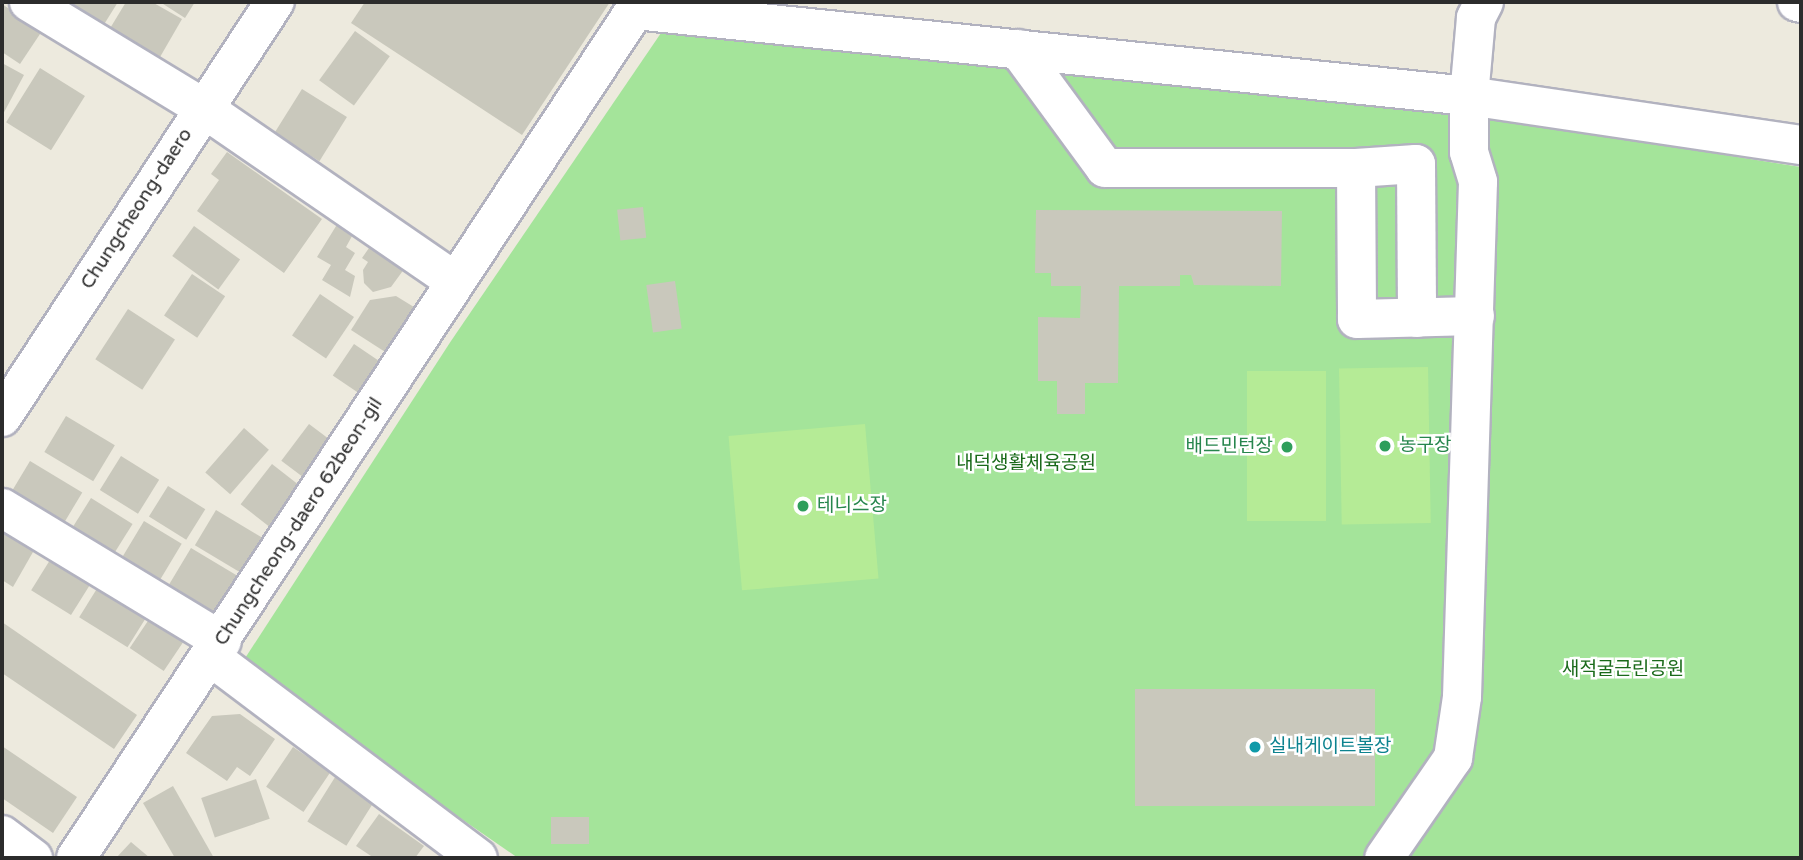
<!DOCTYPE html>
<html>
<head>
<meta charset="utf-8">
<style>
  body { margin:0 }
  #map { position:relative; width:1803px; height:860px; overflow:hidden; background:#edeade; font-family:"Varela Round","Noto Sans KR",sans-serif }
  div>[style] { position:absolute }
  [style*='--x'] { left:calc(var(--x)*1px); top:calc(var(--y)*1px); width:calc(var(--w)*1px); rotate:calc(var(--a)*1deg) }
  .green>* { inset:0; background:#a4e49a }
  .pitch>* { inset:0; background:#b5eb96; transform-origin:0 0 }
  .building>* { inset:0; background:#c9c8bc; transform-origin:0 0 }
  .roads { filter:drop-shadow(2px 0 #b2b2bf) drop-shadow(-2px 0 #b2b2bf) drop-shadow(0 2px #b2b2bf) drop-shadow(0 -2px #b2b2bf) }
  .minor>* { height:38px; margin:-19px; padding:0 19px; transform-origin:19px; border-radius:19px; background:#fff }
  .dots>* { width:19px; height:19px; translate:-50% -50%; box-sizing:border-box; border:4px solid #fff; border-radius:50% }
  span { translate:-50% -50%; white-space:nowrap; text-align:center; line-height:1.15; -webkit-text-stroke:5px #fff; paint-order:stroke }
  .street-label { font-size:19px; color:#2c2c2c }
  .leisure-label { font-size:19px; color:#27864d }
  .left { translate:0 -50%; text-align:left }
  .right { translate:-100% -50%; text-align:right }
  .park-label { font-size:19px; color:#1a6a1a }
  .culture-label { font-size:19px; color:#0d838f }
  .frame { position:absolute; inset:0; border:4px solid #2c2c2c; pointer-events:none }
</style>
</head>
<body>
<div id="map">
  <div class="green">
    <div style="clip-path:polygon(661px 33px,1433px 109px,1801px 167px,1801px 858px,518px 858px,240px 666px,451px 341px)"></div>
  </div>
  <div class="pitch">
    <div style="left:1428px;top:367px;width:156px;height:89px;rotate:89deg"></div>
    <div style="left:1326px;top:371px;width:150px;height:79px;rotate:90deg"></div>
    <div style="left:865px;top:424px;width:155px;height:137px;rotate:85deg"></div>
  </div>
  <div class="building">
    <div style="clip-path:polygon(64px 2px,118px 2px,103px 26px)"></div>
    <div style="clip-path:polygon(126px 2px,152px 2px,182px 19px,156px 64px,106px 35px)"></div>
    <div style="clip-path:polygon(160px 2px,195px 2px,185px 18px)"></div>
    <div style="clip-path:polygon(365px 2px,610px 2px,522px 135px,351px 23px)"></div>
    <div style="clip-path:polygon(2px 4px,42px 31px,20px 64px,2px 52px)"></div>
    <div style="left:355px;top:31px;width:43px;height:61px;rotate:36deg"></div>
    <div style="clip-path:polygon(2px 63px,24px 75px,2px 116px)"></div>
    <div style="left:40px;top:68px;width:53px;height:64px;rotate:32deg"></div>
    <div style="left:302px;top:89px;width:53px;height:52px;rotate:32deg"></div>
    <div style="clip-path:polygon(227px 152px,322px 219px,284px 273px,197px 211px,219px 180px,211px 174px)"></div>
    <div style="left:643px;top:207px;width:31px;height:26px;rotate:84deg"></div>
    <div style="clip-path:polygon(1036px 210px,1282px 211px,1281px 286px,1194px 285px,1191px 275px,1180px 275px,1180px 286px,1119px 286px,1118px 383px,1085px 383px,1085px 414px,1057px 414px,1057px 381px,1038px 381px,1038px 317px,1080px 318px,1081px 286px,1051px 286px,1051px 273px,1035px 273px)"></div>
    <div style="clip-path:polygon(341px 218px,357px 227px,346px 247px,355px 253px,345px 270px,355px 276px,350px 297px,322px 280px,331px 265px,317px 257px)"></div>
    <div style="left:194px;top:226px;width:57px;height:37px;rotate:36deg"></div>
    <div style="clip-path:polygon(376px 238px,410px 261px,391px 287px,373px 292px,364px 283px,363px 270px,368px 262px,362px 258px)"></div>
    <div style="left:192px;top:274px;width:40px;height:50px;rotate:34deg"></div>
    <div style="left:675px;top:281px;width:48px;height:29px;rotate:82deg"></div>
    <div style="left:320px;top:294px;width:41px;height:50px;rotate:34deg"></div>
    <div style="clip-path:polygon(396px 296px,422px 312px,393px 357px,351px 330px,370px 300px)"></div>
    <div style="left:128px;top:309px;width:56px;height:60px;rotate:33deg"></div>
    <div style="left:354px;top:344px;width:41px;height:38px;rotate:34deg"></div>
    <div style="left:66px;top:416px;width:57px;height:42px;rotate:31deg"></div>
    <div style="left:309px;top:424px;width:30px;height:46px;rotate:37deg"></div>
    <div style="left:244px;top:428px;width:33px;height:59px;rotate:41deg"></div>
    <div style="left:121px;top:456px;width:45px;height:40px;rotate:32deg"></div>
    <div style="left:30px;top:461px;width:61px;height:44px;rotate:31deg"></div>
    <div style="left:272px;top:464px;width:39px;height:51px;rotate:38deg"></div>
    <div style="left:168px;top:486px;width:44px;height:36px;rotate:32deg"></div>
    <div style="left:91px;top:498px;width:49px;height:42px;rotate:32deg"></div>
    <div style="left:216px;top:510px;width:57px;height:41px;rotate:31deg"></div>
    <div style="left:144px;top:521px;width:44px;height:51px;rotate:31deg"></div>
    <div style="clip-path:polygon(2px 524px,37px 545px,13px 587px,2px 580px)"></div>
    <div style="left:191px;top:548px;width:57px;height:44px;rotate:31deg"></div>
    <div style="left:55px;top:552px;width:47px;height:45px;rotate:32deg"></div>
    <div style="left:103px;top:579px;width:57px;height:45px;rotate:32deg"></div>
    <div style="left:156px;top:609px;width:41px;height:47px;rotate:34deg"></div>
    <div style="clip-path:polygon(2px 622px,137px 715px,114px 749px,2px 673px)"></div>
    <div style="left:1135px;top:689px;width:240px;height:117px"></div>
    <div style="clip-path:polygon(240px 714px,275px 739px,250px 776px,237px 767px,227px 781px,186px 753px,212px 716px)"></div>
    <div style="clip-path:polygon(2px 746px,77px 797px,53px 833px,2px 798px)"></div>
    <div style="left:293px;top:747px;width:45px;height:48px;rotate:34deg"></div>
    <div style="left:337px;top:774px;width:46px;height:56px;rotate:32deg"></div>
    <div style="left:256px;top:779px;width:42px;height:58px;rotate:71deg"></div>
    <div style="clip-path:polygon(173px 786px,214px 858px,175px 858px,143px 803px)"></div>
    <div style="clip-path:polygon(379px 814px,424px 846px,415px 858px,374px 858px,356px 846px)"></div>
    <div style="left:551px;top:817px;width:38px;height:27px"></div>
    <div style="clip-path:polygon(131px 842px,150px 858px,116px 858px)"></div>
  </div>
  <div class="roads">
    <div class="minor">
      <div style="--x:29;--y:2;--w:204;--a:31.3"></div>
      <div style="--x:203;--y:108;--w:306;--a:34.5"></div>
      <div style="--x:1484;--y:2;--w:18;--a:117"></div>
      <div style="--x:1476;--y:18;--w:78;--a:95.1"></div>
      <div style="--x:1469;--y:96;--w:336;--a:8.4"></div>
      <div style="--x:1797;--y:2;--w:4;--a:14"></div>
      <div style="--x:1018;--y:49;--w:147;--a:53.8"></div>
      <div style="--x:1105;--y:168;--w:251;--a:0"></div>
      <div style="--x:1356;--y:168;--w:151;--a:89.6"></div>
      <div style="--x:1357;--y:319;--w:118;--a:-1.5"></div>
      <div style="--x:1356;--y:168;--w:60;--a:-3.8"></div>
      <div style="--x:1416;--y:164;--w:154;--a:89.6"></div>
      <div style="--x:2;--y:417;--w:497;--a:-56.7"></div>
      <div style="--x:2;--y:508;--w:257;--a:31.2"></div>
      <div style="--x:211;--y:657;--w:334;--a:37"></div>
      <div style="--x:2;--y:835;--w:39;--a:37"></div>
      <div style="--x:76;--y:858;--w:1016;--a:-56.61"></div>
      <div style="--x:635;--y:10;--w:838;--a:5.89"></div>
      <div style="--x:1469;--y:96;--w:56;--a:90"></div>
      <div style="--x:1469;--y:152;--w:31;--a:73"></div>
      <div style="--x:1478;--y:182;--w:515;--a:91.78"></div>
      <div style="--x:1462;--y:697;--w:62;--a:98.4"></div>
      <div style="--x:1453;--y:758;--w:121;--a:124.6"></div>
    </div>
  </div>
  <div class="dots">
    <div style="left:1385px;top:446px;background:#2e9e5b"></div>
    <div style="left:1287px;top:447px;background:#2e9e5b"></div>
    <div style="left:803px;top:506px;background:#2e9e5b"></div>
    <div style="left:1255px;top:747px;background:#0f9aa8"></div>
  </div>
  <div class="street-label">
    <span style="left:137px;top:209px;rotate:-57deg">Chungcheong-daero</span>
    <span style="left:299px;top:522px;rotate:-57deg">Chungcheong-daero 62beon-gil</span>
  </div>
  <div class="leisure-label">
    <span class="left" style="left:1399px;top:446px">농구장</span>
    <span class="right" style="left:1273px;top:447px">배드민턴장</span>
    <span class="left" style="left:817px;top:506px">테니스장</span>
  </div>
  <div class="park-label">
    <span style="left:1026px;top:464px">내덕생활체육공원</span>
    <span style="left:1623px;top:670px">새적굴근린공원</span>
  </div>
  <div class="culture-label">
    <span class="left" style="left:1269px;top:747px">실내게이트볼장</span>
  </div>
  <div class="frame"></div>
</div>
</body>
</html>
